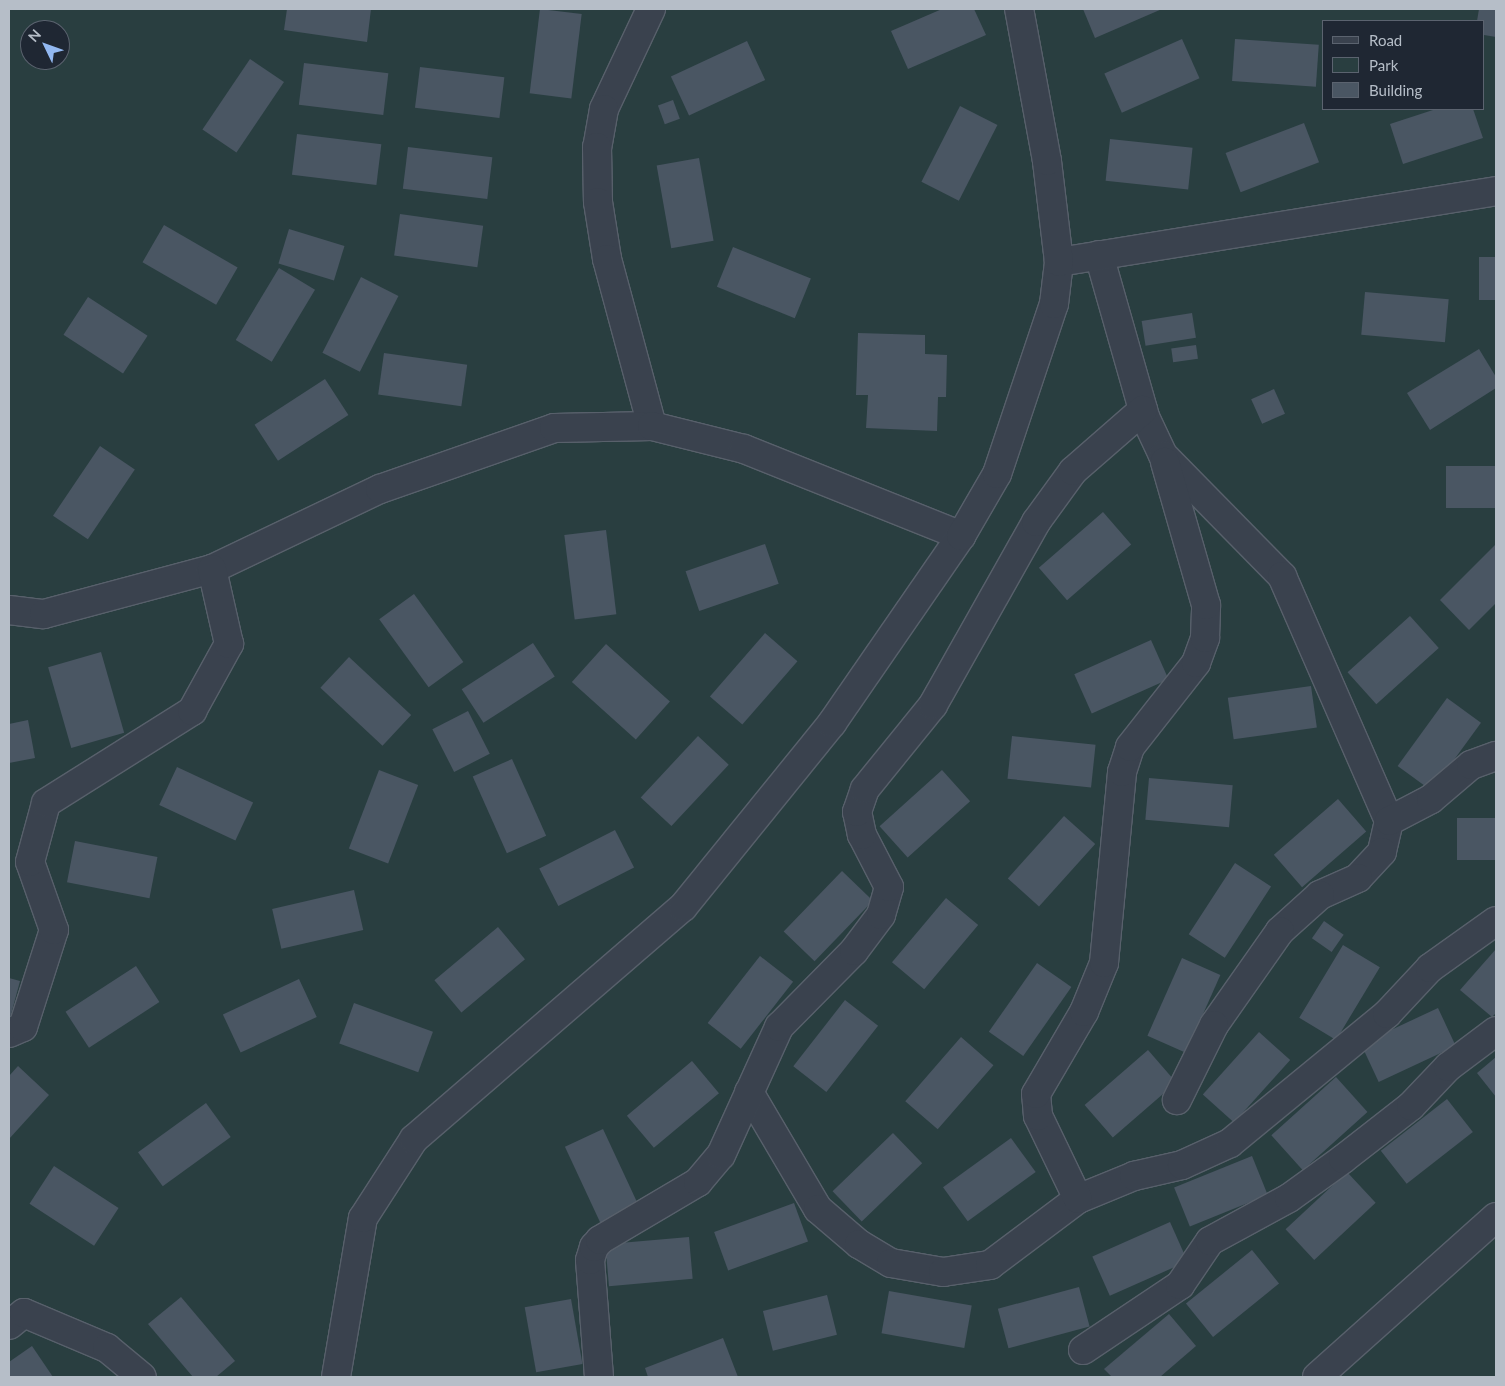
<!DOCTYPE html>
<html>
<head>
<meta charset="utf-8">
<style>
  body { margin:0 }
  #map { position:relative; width:1505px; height:1386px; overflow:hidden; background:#26303d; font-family:Lato,sans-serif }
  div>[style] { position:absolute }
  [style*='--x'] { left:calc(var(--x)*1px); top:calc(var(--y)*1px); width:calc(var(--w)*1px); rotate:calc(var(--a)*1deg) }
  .green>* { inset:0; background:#293e40 }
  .building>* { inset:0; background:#4a5663; transform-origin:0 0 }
  .roads { filter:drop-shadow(1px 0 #58606b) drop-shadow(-1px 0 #58606b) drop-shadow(0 1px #58606b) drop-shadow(0 -1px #58606b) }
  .street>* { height:28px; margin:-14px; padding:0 14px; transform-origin:14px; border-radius:14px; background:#3a424e }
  span { translate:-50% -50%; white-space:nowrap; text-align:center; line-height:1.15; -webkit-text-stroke:4px #1f2733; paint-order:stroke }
  .frame { position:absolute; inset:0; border:10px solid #b6bec8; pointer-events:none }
  .legend { position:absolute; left:1322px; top:20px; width:162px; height:90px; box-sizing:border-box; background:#1f2733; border:1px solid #5b636f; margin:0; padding:6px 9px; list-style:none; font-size:15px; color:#b6bec8 }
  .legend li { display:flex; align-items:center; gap:10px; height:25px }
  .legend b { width:25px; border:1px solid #5b636f }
  .north { position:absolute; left:20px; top:20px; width:50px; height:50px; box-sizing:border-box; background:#1f2733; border:1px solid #5b636f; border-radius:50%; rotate:312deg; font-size:14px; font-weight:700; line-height:20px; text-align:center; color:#b6bec8 }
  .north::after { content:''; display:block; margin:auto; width:18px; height:22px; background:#92b8f1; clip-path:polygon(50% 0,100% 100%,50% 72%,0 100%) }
</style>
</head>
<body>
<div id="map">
  <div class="green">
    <div style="clip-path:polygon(evenodd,9px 9px,1496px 9px,1496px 1377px,9px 1377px,9px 9px,1324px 21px,1484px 21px,1484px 109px,1324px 109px,1324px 21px,9px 9px,30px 30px,60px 30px,60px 60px,30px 60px,30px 30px)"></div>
  </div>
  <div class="building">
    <div style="clip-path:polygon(287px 9px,371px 9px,367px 42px,284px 30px)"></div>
    <div style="left:540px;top:9px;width:42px;height:85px;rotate:7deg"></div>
    <div style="clip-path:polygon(942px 9px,974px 9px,986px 35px,908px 69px,891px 31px)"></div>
    <div style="clip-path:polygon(1083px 9px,1162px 9px,1095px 38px)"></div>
    <div style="clip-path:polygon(1479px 9px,1496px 9px,1496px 37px,1484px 35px,1484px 21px,1477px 21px)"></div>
    <div style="left:1182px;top:39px;width:43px;height:85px;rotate:66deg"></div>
    <div style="left:1235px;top:39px;width:84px;height:42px;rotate:4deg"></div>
    <div style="left:747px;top:41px;width:43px;height:84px;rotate:65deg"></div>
    <div style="left:250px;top:59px;width:41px;height:85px;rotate:34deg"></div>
    <div style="left:304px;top:63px;width:85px;height:42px;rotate:7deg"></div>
    <div style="left:420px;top:67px;width:85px;height:41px;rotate:7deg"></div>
    <div style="left:673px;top:100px;width:20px;height:16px;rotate:70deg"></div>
    <div style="left:960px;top:106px;width:42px;height:85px;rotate:27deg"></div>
    <div style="clip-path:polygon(1436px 109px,1473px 109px,1483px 138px,1403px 164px,1390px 124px)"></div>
    <div style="left:1304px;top:123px;width:42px;height:84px;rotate:69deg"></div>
    <div style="left:297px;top:134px;width:85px;height:41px;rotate:7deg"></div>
    <div style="left:1110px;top:139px;width:83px;height:42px;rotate:6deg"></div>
    <div style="left:408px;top:147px;width:85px;height:42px;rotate:7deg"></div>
    <div style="left:699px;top:158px;width:84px;height:43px;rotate:80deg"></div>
    <div style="left:400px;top:214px;width:84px;height:42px;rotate:8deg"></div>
    <div style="left:164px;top:225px;width:85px;height:43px;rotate:30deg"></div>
    <div style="left:289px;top:229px;width:58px;height:36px;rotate:17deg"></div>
    <div style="left:733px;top:247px;width:84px;height:43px;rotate:22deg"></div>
    <div style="left:1479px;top:257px;width:17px;height:43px"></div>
    <div style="left:279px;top:268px;width:42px;height:84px;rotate:31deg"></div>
    <div style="left:361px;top:277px;width:42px;height:85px;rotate:27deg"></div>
    <div style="left:1365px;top:292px;width:84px;height:43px;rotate:5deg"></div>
    <div style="left:88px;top:297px;width:71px;height:45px;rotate:33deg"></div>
    <div style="left:1192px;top:313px;width:25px;height:51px;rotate:81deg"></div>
    <div style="clip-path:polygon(858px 333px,925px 335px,925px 354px,947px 355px,946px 397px,938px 397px,937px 431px,866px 428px,868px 395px,856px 395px)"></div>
    <div style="left:1196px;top:345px;width:14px;height:25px;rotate:82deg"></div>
    <div style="clip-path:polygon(1479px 349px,1496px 377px,1496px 388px,1430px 430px,1407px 393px)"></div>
    <div style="left:384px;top:353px;width:84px;height:42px;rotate:8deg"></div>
    <div style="left:325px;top:379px;width:43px;height:84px;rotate:57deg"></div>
    <div style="left:1274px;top:389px;width:27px;height:25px;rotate:66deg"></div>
    <div style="left:100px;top:446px;width:42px;height:84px;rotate:34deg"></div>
    <div style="left:1496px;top:466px;width:42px;height:50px;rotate:90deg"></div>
    <div style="left:1103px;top:512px;width:43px;height:85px;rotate:49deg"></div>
    <div style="left:606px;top:530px;width:85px;height:42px;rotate:83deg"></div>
    <div style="left:765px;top:544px;width:42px;height:84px;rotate:71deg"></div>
    <div style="clip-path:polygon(1496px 544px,1496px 603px,1469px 630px,1440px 600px)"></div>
    <div style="left:414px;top:594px;width:84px;height:43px;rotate:54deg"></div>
    <div style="left:1410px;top:616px;width:43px;height:84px;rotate:48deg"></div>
    <div style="left:765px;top:633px;width:43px;height:84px;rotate:41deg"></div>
    <div style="left:1151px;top:640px;width:43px;height:84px;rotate:66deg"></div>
    <div style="left:533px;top:643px;width:40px;height:85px;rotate:57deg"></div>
    <div style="left:606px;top:644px;width:86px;height:51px;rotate:42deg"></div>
    <div style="left:101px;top:652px;width:84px;height:55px;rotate:74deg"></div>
    <div style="left:349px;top:657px;width:85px;height:42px;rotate:43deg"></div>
    <div style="left:1311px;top:686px;width:42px;height:84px;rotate:82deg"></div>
    <div style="left:1447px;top:698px;width:42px;height:84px;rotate:36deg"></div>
    <div style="left:468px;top:711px;width:48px;height:40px;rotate:63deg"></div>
    <div style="clip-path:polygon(28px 720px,35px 758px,9px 763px,9px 724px)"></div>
    <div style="left:698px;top:736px;width:42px;height:84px;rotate:43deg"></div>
    <div style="left:1012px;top:736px;width:84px;height:43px;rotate:6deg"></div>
    <div style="left:512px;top:759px;width:84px;height:43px;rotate:66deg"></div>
    <div style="left:177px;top:767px;width:84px;height:42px;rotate:25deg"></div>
    <div style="left:379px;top:770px;width:42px;height:84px;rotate:21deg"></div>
    <div style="left:942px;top:770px;width:42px;height:84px;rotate:48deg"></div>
    <div style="left:1149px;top:778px;width:84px;height:42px;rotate:5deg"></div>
    <div style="left:1338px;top:799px;width:43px;height:85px;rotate:49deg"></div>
    <div style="left:1064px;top:816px;width:42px;height:84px;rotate:42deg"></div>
    <div style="left:1496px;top:818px;width:42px;height:39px;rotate:90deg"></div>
    <div style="left:615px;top:830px;width:42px;height:85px;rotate:63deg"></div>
    <div style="left:75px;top:841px;width:84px;height:42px;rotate:11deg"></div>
    <div style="left:1235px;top:863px;width:43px;height:85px;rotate:33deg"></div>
    <div style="left:842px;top:871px;width:43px;height:84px;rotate:44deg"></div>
    <div style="left:354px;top:890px;width:41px;height:84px;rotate:77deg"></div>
    <div style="left:946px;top:898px;width:42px;height:84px;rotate:40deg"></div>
    <div style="left:1324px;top:921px;width:24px;height:21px;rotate:35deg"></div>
    <div style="left:498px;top:927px;width:42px;height:83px;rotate:50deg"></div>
    <div style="left:1343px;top:945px;width:43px;height:85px;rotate:31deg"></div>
    <div style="clip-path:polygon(1496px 949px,1496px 1013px,1492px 1017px,1460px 990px)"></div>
    <div style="left:760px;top:956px;width:42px;height:85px;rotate:38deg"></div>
    <div style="left:1182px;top:958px;width:42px;height:85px;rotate:24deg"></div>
    <div style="left:1037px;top:963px;width:42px;height:84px;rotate:35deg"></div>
    <div style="left:136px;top:966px;width:43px;height:84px;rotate:57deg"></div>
    <div style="clip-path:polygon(9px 978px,20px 981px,9px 1022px)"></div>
    <div style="left:299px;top:979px;width:42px;height:84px;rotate:65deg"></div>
    <div style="left:845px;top:1000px;width:42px;height:84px;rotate:38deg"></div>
    <div style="left:354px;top:1003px;width:84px;height:43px;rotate:20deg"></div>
    <div style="left:1438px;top:1008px;width:42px;height:85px;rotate:65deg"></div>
    <div style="left:1259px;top:1032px;width:42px;height:84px;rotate:42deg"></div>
    <div style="left:961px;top:1037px;width:43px;height:85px;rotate:41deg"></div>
    <div style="left:1148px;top:1050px;width:43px;height:84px;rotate:49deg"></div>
    <div style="clip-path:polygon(1496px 1057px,1496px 1097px,1477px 1073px)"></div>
    <div style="left:692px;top:1061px;width:42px;height:85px;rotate:50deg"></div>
    <div style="clip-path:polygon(18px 1066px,49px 1095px,9px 1139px,9px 1076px)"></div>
    <div style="left:1336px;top:1077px;width:47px;height:87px;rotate:48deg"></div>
    <div style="left:1447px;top:1099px;width:42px;height:84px;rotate:52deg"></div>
    <div style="left:206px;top:1103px;width:42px;height:84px;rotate:54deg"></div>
    <div style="left:603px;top:1129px;width:84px;height:42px;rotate:65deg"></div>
    <div style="left:893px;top:1133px;width:42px;height:84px;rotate:46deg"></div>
    <div style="left:1011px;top:1138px;width:42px;height:84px;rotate:54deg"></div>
    <div style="left:1252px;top:1156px;width:42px;height:84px;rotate:68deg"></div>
    <div style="left:54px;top:1166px;width:77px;height:45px;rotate:33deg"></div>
    <div style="left:1347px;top:1172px;width:42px;height:84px;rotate:47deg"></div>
    <div style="left:794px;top:1203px;width:41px;height:85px;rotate:70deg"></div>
    <div style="left:1170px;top:1222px;width:43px;height:85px;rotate:66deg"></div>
    <div style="left:689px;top:1237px;width:42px;height:84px;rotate:85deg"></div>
    <div style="left:1252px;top:1250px;width:43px;height:85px;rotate:51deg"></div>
    <div style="left:1079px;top:1287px;width:41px;height:84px;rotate:75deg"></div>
    <div style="left:889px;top:1291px;width:84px;height:43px;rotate:10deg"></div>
    <div style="left:827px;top:1295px;width:41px;height:66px;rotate:76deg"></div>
    <div style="clip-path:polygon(181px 1297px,235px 1361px,216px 1377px,193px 1377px,148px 1324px)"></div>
    <div style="left:571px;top:1299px;width:66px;height:47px;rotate:80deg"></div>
    <div style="clip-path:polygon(1169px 1314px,1196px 1346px,1160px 1377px,1112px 1377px,1104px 1369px)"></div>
    <div style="clip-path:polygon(723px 1338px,738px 1377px,648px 1377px,645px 1368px)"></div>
    <div style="clip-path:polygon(32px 1346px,53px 1377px,9px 1377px,9px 1362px)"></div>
  </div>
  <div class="roads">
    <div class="street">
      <div style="--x:651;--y:9;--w:110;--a:115.2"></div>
      <div style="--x:604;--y:109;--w:39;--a:100"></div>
      <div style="--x:597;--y:147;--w:55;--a:89"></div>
      <div style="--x:598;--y:202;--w:58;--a:81"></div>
      <div style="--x:607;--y:259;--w:173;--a:74.9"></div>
      <div style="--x:1099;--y:255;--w:168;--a:74.1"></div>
      <div style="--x:1145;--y:417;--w:42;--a:64.7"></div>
      <div style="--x:1163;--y:455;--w:170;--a:45.5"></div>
      <div style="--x:1282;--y:576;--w:267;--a:66.4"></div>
      <div style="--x:1389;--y:821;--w:32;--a:103"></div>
      <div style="--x:1382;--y:852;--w:35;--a:133"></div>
      <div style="--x:1358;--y:878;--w:42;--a:155.9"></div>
      <div style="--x:1320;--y:895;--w:54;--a:138"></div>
      <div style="--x:1280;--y:931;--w:115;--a:125.1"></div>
      <div style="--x:1214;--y:1025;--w:84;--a:116.3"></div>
      <div style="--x:1059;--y:262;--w:443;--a:-9.2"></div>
      <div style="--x:9;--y:610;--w:35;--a:7"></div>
      <div style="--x:44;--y:614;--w:174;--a:-15"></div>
      <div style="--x:212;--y:569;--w:186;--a:-25.5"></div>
      <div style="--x:380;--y:489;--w:184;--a:-19.3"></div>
      <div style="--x:554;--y:428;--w:98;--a:-1.2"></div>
      <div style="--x:652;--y:426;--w:95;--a:14"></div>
      <div style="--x:744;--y:449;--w:234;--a:21.8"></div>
      <div style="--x:1389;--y:821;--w:47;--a:-27.6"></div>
      <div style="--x:1431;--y:799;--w:52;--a:-40.4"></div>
      <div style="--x:1471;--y:765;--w:27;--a:-20"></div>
      <div style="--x:9;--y:1033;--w:15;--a:-23"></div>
      <div style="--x:23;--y:1027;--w:102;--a:-72.3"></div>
      <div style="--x:54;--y:930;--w:72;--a:-109.4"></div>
      <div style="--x:30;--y:862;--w:61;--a:-74.8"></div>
      <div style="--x:46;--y:803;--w:173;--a:-32.2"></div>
      <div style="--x:192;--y:711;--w:77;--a:-61.1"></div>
      <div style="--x:229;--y:644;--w:77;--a:-102.8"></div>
      <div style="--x:749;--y:1092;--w:136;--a:59.5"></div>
      <div style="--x:818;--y:1209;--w:54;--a:40.5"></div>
      <div style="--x:859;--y:1244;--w:37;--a:31"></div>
      <div style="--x:891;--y:1263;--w:53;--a:9.8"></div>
      <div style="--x:943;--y:1272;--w:48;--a:-8.5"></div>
      <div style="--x:990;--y:1265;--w:110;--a:-36.9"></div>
      <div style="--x:1078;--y:1199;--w:61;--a:-22.3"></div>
      <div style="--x:1134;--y:1176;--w:49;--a:-12.9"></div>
      <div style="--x:1182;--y:1165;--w:53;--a:-24.6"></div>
      <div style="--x:1230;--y:1143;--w:203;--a:-39.4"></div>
      <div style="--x:1387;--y:1014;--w:63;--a:-46.9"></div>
      <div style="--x:1430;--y:968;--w:81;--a:-35.5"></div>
      <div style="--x:1078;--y:1199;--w:92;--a:-115.7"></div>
      <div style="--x:1038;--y:1116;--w:22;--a:-95"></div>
      <div style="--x:1036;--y:1094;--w:95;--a:-59.7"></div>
      <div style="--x:1084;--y:1012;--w:53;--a:-67.8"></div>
      <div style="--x:1104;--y:963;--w:192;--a:-84.6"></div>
      <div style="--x:1122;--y:772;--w:26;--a:-72"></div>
      <div style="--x:1130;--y:747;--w:107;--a:-51.8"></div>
      <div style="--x:1196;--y:663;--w:27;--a:-70"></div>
      <div style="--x:1205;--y:638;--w:33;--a:-88"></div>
      <div style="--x:1206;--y:605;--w:149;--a:-106"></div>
      <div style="--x:9;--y:1325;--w:19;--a:-39"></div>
      <div style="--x:24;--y:1313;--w:90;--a:22.9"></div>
      <div style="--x:107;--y:1348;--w:45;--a:39.6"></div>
      <div style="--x:1083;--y:1350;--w:117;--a:-33.8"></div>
      <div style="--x:1180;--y:1285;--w:53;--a:-55.7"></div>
      <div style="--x:1210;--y:1241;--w:90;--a:-28.6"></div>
      <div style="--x:1289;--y:1198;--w:67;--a:-35.8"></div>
      <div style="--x:1343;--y:1159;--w:86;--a:-37.9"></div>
      <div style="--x:1411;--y:1106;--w:54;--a:-46.5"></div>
      <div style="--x:1448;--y:1067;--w:60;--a:-36.9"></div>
      <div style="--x:336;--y:1377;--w:161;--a:-80.4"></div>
      <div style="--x:363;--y:1218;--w:94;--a:-57.2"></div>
      <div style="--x:414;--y:1139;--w:355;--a:-40.8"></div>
      <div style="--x:683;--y:907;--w:237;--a:-51"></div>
      <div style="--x:832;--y:723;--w:227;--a:-55.4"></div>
      <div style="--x:961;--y:536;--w:72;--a:-59.9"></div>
      <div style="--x:997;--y:474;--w:179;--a:-71.5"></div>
      <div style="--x:1054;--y:304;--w:42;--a:-83.2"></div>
      <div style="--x:1059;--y:262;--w:102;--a:-96.8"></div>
      <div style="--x:1047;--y:161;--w:155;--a:-100.4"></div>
      <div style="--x:599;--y:1377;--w:117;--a:-94.4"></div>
      <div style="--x:590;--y:1260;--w:14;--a:-73"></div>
      <div style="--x:594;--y:1247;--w:9;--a:-49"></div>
      <div style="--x:600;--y:1240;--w:114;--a:-30.6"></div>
      <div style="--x:698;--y:1182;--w:35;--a:-50"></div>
      <div style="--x:721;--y:1155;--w:141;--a:-65.6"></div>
      <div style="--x:779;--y:1027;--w:107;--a:-45.4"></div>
      <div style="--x:854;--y:951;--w:45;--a:-53.1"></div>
      <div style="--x:881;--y:915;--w:29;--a:-74"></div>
      <div style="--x:889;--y:887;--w:59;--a:-117.4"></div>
      <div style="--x:862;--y:835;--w:24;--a:-102"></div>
      <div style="--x:857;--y:812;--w:24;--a:-71"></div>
      <div style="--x:865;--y:789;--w:108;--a:-51"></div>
      <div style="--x:933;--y:705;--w:210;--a:-60.6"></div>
      <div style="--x:1036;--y:522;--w:63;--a:-54"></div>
      <div style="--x:1073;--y:471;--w:93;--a:-41.1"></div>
      <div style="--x:1317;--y:1377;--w:240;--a:-41.8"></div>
    </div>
  </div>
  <div class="frame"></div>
  <ul class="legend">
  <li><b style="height:6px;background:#3a424e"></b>Road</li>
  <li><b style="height:14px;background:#293e40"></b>Park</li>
  <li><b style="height:14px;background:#4a5663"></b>Building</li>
  </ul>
  <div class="north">N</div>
</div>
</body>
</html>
